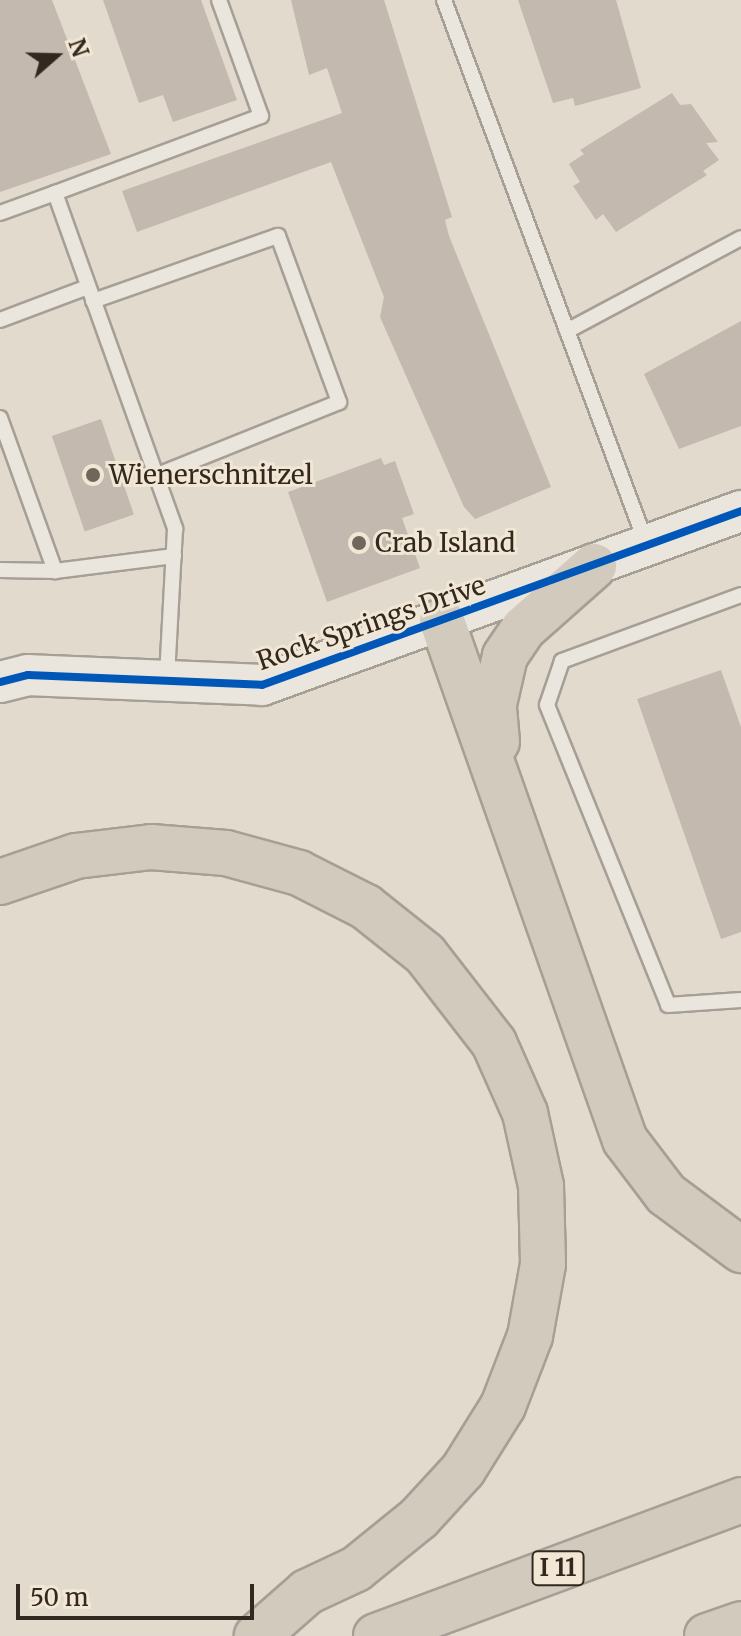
<!DOCTYPE html>
<html>
<head>
<meta charset="utf-8">
<style>
  body { margin:0 }
  #map { position:relative; width:741px; height:1636px; overflow:hidden; background:#e1dacd; font-family:Merriweather,serif }
  div>[style] { position:absolute }
  [style*='--x'] { left:calc(var(--x)*1px); top:calc(var(--y)*1px); width:calc(var(--w)*1px); rotate:calc(var(--a)*1deg) }
  .building>* { inset:0; background:#c4b9ae; transform-origin:0 0 }
  .roads { filter:drop-shadow(2px 0 #a69f96) drop-shadow(-2px 0 #a69f96) drop-shadow(0 2px #a69f96) drop-shadow(0 -2px #a69f96) }
  .lane>* { height:14px; margin:-7px; padding:0 7px; transform-origin:7px; border-radius:7px; background:#eae5dd }
  .secondary>* { height:40px; margin:-20px; padding:0 20px; transform-origin:20px; border-radius:20px; background:#eae5dd }
  .highway>* { height:44px; margin:-22px; padding:0 22px; transform-origin:22px; border-radius:22px; background:#d3cabe }
  .cycleway>* { height:8px; margin:-4px; padding:0 4px; transform-origin:4px; border-radius:4px; background:#0057b8 }
  .dots>* { width:22px; height:22px; translate:-50% -50%; box-sizing:border-box; border:4px solid #f1e7d4; border-radius:50% }
  span { translate:-50% -50%; white-space:nowrap; text-align:center; line-height:1.15; -webkit-text-stroke:6px #f1e7d4; paint-order:stroke }
  .shield-label span { padding:2px 6px; background:#f1e7d4; border:2px solid; border-radius:6px; -webkit-text-stroke-width:0 }
  .shield-label { font-size:24px; color:#33281f; font-weight:700 }
  .poi-label { font-size:26px; color:#33281f }
  .left { translate:0 -50%; text-align:left }
  .street-label { font-size:26px; color:#33281f }
  .north { position:absolute; left:16px; top:16px; width:80px; height:80px; -webkit-text-stroke:6px #f1e7d4; paint-order:stroke; rotate:70deg; font-size:22px; font-weight:700; line-height:32px; text-align:center; color:#33281f }
  .north::after { content:''; display:block; margin:auto; width:28px; height:36px; background:#33281f; clip-path:polygon(50% 0,100% 100%,50% 72%,0 100%) }
  .scale { position:absolute; left:16px; top:1584px; width:238px; height:36px; box-sizing:border-box; border:4px solid #33281f; border-top:0; padding-left:10px; font-size:24px; line-height:28px; white-space:nowrap; color:#33281f; -webkit-text-stroke:6px #f1e7d4; paint-order:stroke }
</style>
</head>
<body>
<div id="map">
  <div class="building">
    <div style="clip-path:polygon(0 0,52px 0,111px 154px,0 192px)"></div>
    <div style="clip-path:polygon(103px 0,201px 0,237px 100px,173px 122px,163px 95px,139px 103px)"></div>
    <div style="clip-path:polygon(291px 0,384px 0,452px 217px,445px 220px,449px 236px,551px 487px,475px 519px,464px 507px,380px 317px,384px 297px,331px 162px,137px 232px,122px 191px,342px 113px,327px 68px,309px 75px)"></div>
    <div style="clip-path:polygon(518px 0,616px 0,641px 88px,575px 106px,573px 98px,553px 103px)"></div>
    <div style="clip-path:polygon(672px 93px,680px 105px,691px 104px,718px 142px,706px 143px,719px 160px,703px 171px,707px 175px,616px 232px,603px 214px,596px 220px,573px 186px,580px 182px,569px 164px,584px 154px,580px 150px)"></div>
    <div style="clip-path:polygon(741px 321px,741px 426px,679px 449px,644px 374px)"></div>
    <div style="left:101px;top:419px;width:101px;height:52px;rotate:71deg"></div>
    <div style="clip-path:polygon(381px 458px,384px 465px,395px 461px,414px 514px,402px 518px,420px 568px,327px 602px,288px 492px)"></div>
    <div style="clip-path:polygon(721px 670px,741px 727px,741px 932px,721px 939px,637px 699px)"></div>
  </div>
  <div class="roads">
    <div class="lane">
      <div style="--x:444;--y:0;--w:579;--a:69.59"></div>
      <div style="--x:55;--y:193;--w:220;--a:-20.5"></div>
      <div style="--x:261;--y:116;--w:123;--a:-109.9"></div>
      <div style="--x:0;--y:213;--w:59;--a:-20"></div>
      <div style="--x:55;--y:193;--w:357;--a:70.3"></div>
      <div style="--x:175;--y:529;--w:148;--a:93.1"></div>
      <div style="--x:93;--y:301;--w:196;--a:-19.4"></div>
      <div style="--x:278;--y:236;--w:177;--a:69.8"></div>
      <div style="--x:339;--y:402;--w:198;--a:158.1"></div>
      <div style="--x:0;--y:320;--w:94;--a:-20.6"></div>
      <div style="--x:567;--y:331;--w:197;--a:-28.1"></div>
      <div style="--x:0;--y:418;--w:163;--a:70.2"></div>
      <div style="--x:55;--y:571;--w:120;--a:-7.2"></div>
      <div style="--x:0;--y:570;--w:55;--a:1"></div>
      <div style="--x:741;--y:595;--w:191;--a:159.8"></div>
      <div style="--x:562;--y:661;--w:46;--a:108.8"></div>
      <div style="--x:547;--y:705;--w:323;--a:68"></div>
      <div style="--x:668;--y:1005;--w:73;--a:-3.9"></div>
    </div>
    <div class="secondary">
      <div style="--x:0;--y:682;--w:29;--a:-14"></div>
      <div style="--x:28;--y:675;--w:234;--a:2.4"></div>
      <div style="--x:262;--y:685;--w:510;--a:-19.96"></div>
    </div>
    <div class="highway">
      <div style="--x:442;--y:621;--w:550;--a:70.58"></div>
      <div style="--x:625;--y:1140;--w:68;--a:52.8"></div>
      <div style="--x:666;--y:1194;--w:94;--a:36.7"></div>
      <div style="--x:497;--y:742;--w:38;--a:-95"></div>
      <div style="--x:494;--y:704;--w:49;--a:-77.1"></div>
      <div style="--x:505;--y:656;--w:32;--a:-56"></div>
      <div style="--x:523;--y:629;--w:95;--a:-41.6"></div>
      <div style="--x:0;--y:882;--w:80;--a:-18.9"></div>
      <div style="--x:76;--y:856;--w:76;--a:-6.8"></div>
      <div style="--x:151;--y:847;--w:75;--a:4.6"></div>
      <div style="--x:226;--y:853;--w:76;--a:15.3"></div>
      <div style="--x:299;--y:873;--w:75;--a:26.9"></div>
      <div style="--x:366;--y:907;--w:75;--a:38.5"></div>
      <div style="--x:425;--y:954;--w:113;--a:52.2"></div>
      <div style="--x:494;--y:1043;--w:77;--a:66.1"></div>
      <div style="--x:525;--y:1113;--w:75;--a:77.6"></div>
      <div style="--x:541;--y:1186;--w:78;--a:88.5"></div>
      <div style="--x:543;--y:1264;--w:73;--a:100.2"></div>
      <div style="--x:530;--y:1336;--w:75;--a:111.1"></div>
      <div style="--x:503;--y:1406;--w:75;--a:122"></div>
      <div style="--x:463;--y:1470;--w:65;--a:132.5"></div>
      <div style="--x:419;--y:1518;--w:81;--a:141"></div>
      <div style="--x:356;--y:1569;--w:54;--a:154.9"></div>
      <div style="--x:307;--y:1592;--w:67;--a:138.7"></div>
      <div style="--x:376;--y:1636;--w:390;--a:-20.4"></div>
      <div style="--x:707;--y:1636;--w:36;--a:-19"></div>
    </div>
  </div>
  <div class="cycleway">
    <div style="--x:0;--y:682;--w:29;--a:-14"></div>
    <div style="--x:28;--y:675;--w:234;--a:2.4"></div>
    <div style="--x:262;--y:685;--w:510;--a:-19.96"></div>
  </div>
  <div class="dots">
    <div style="left:93px;top:475px;background:#70665c"></div>
    <div style="left:359px;top:543px;background:#70665c"></div>
  </div>
  <div class="shield-label">
    <span style="left:558px;top:1568px">I 11</span>
  </div>
  <div class="poi-label">
    <span class="left" style="left:109px;top:475px">Wienerschnitzel</span>
    <span class="left" style="left:375px;top:543px">Crab Island</span>
  </div>
  <div class="street-label">
    <span style="left:371px;top:623px;rotate:-19deg">Rock Springs Drive</span>
  </div>
  <div class="north">N</div>
  <div class="scale">50 m</div>
</div>
</body>
</html>
